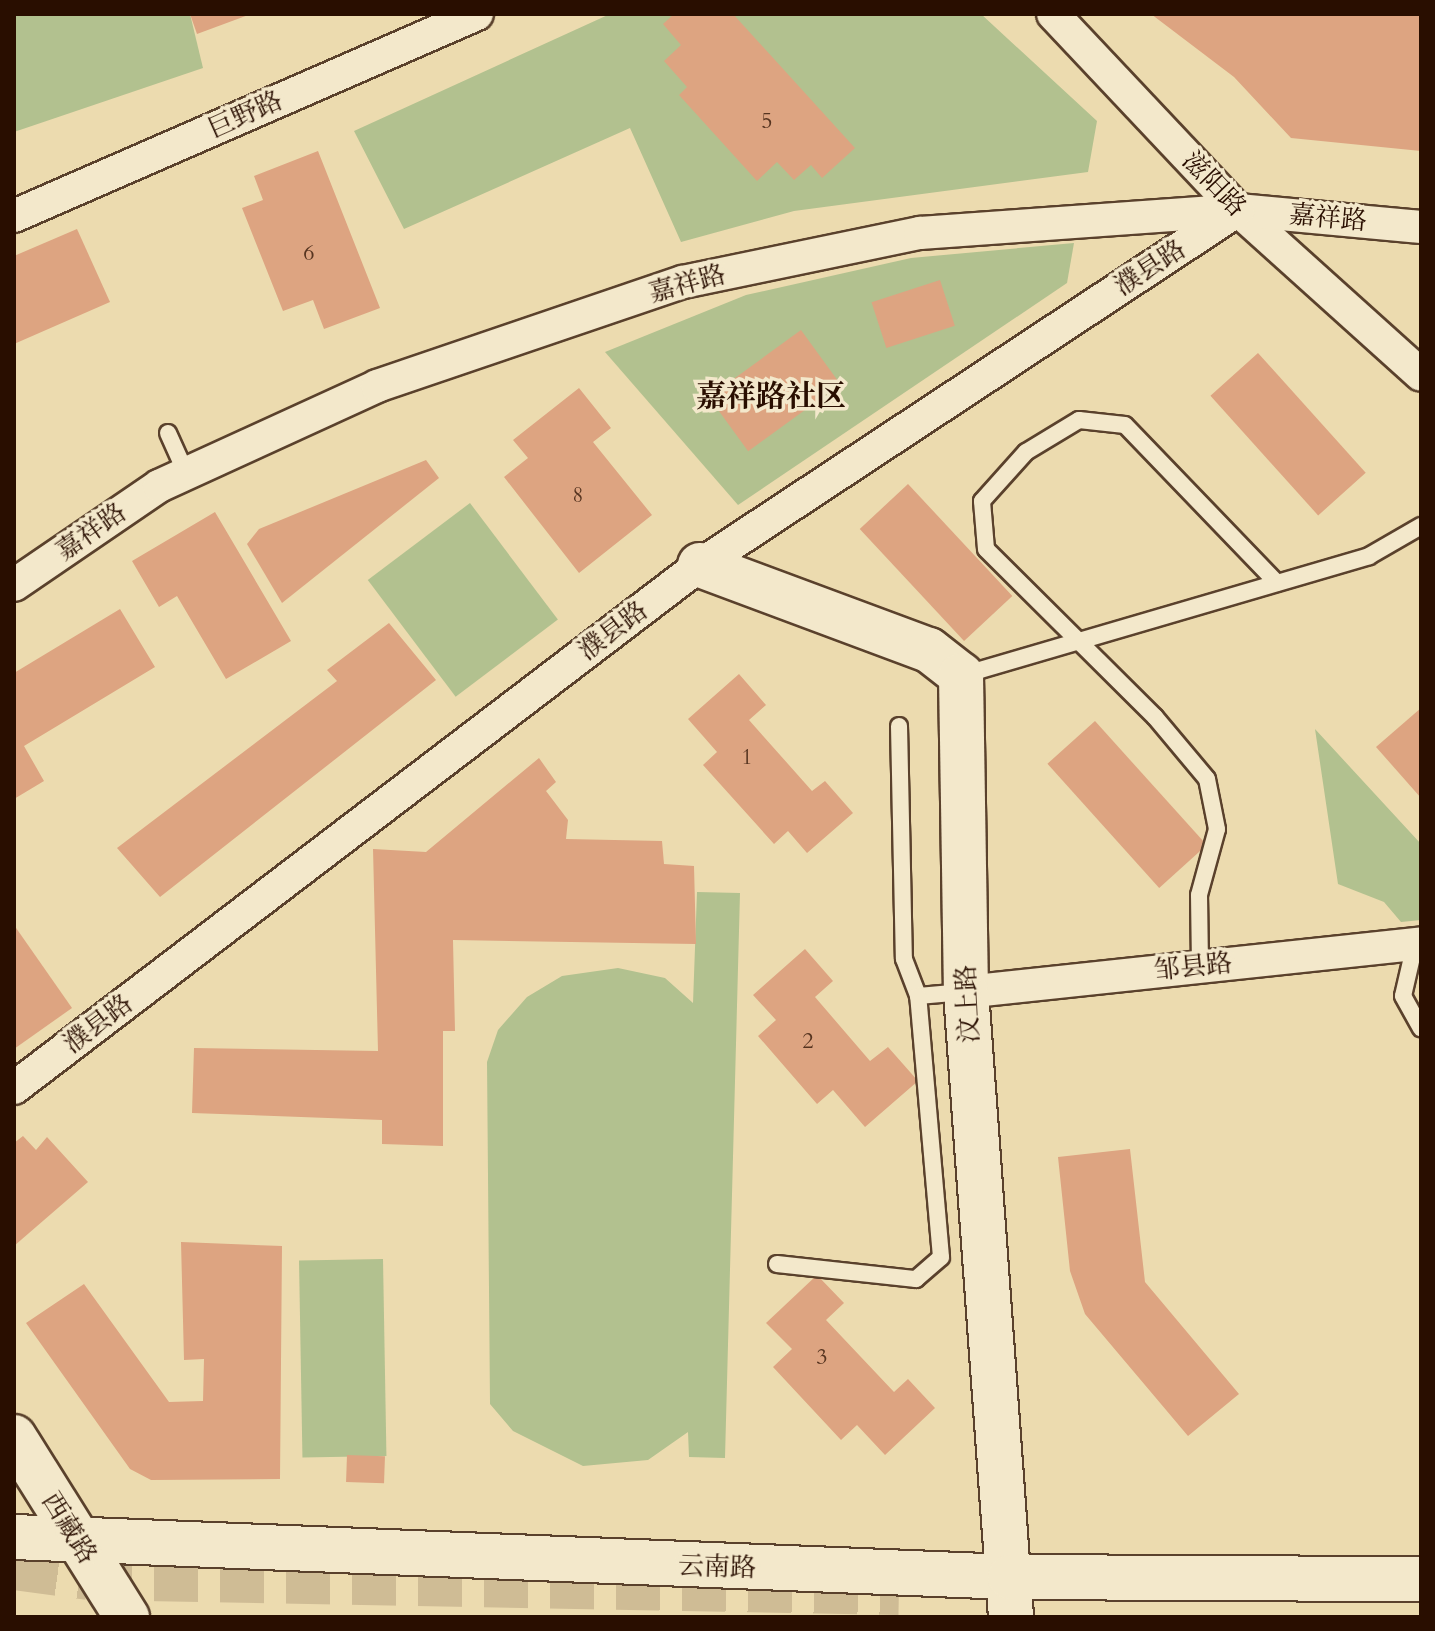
<!DOCTYPE html>
<html>
<head>
<meta charset="utf-8">
<style>
  body { margin:0 }
  #map { position:relative; width:1435px; height:1631px; overflow:hidden; background:#ecdbaf; font-family:Cardo,"Noto Serif SC",serif }
  div>[style] { position:absolute }
  .green>* { inset:0; background:#b2c18f; transform-origin:0 0 }
  .building>* { inset:0; background:#dda481; transform-origin:0 0 }
  .highway-tunnel>* { height:44px; margin-top:-22px; transform-origin:0; background:repeating-linear-gradient(90deg,#cfbc95 0 44px,transparent 0 66px) }
  .roads { filter:drop-shadow(2px 0 #5a412c) drop-shadow(-2px 0 #5a412c) drop-shadow(0 2px #5a412c) drop-shadow(0 -2px #5a412c) }
  .lane>* { height:16px; margin:-8px; padding:0 8px; transform-origin:8px; border-radius:8px; background:#f3e8cb }
  .street>* { height:32px; margin:-16px; padding:0 16px; transform-origin:16px; border-radius:16px; background:#f3e8cb }
  .secondary>* { height:44px; margin:-22px; padding:0 22px; transform-origin:22px; border-radius:22px; background:#f3e8cb }
  span { translate:-50% -50%; white-space:nowrap; text-align:center; line-height:1.15; -webkit-text-stroke:7px #f3e8cb; paint-order:stroke }
  .number-label { font-size:22px; color:#563420 }
  .number-label span { -webkit-text-stroke-width:0 }
  .street-label { font-size:26px; color:#290e00 }
  .quarter-label { font-size:30px; color:#290e00; font-weight:700 }
  .frame { position:absolute; inset:0; border:16px solid #290e00; pointer-events:none }
</style>
</head>
<body>
<div id="map">
  <div class="green">
    <div style="clip-path:polygon(14px 14px,190px 14px,203px 68px,14px 132px)"></div>
    <div style="clip-path:polygon(610px 14px,981px 14px,1097px 121px,1088px 172px,794px 211px,681px 242px,630px 128px,404px 229px,354px 131px)"></div>
    <div style="clip-path:polygon(1074px 243px,1067px 283px,738px 505px,605px 352px,746px 295px,911px 258px)"></div>
    <div style="left:470px;top:503px;width:146px;height:128px;rotate:53deg"></div>
    <div style="clip-path:polygon(1315px 729px,1421px 844px,1421px 920px,1401px 922px,1384px 902px,1338px 884px)"></div>
    <div style="clip-path:polygon(697px 892px,740px 893px,725px 1458px,689px 1457px,688px 1432px,648px 1460px,583px 1466px,513px 1431px,490px 1404px,487px 1062px,498px 1030px,527px 997px,562px 976px,618px 968px,665px 978px,693px 1003px)"></div>
    <div style="left:383px;top:1259px;width:197px;height:84px;rotate:89deg"></div>
  </div>
  <div class="building">
    <div style="clip-path:polygon(190px 14px,251px 14px,197px 34px)"></div>
    <div style="clip-path:polygon(674px 14px,733px 14px,855px 148px,822px 178px,811px 165px,794px 180px,777px 162px,757px 181px,679px 95px,687px 87px,664px 61px,681px 45px,663px 24px)"></div>
    <div style="clip-path:polygon(1151px 14px,1421px 14px,1421px 151px,1291px 138px,1234px 77px)"></div>
    <div style="clip-path:polygon(318px 151px,380px 308px,324px 329px,313px 300px,283px 311px,242px 208px,263px 200px,254px 176px)"></div>
    <div style="clip-path:polygon(77px 229px,110px 302px,14px 344px,14px 256px)"></div>
    <div style="left:940px;top:280px;width:48px;height:72px;rotate:72deg"></div>
    <div style="left:801px;top:330px;width:67px;height:114px;rotate:54deg"></div>
    <div style="left:1258px;top:353px;width:161px;height:64px;rotate:48deg"></div>
    <div style="clip-path:polygon(579px 388px,611px 428px,593px 442px,652px 515px,579px 573px,504px 477px,528px 458px,513px 440px)"></div>
    <div style="clip-path:polygon(426px 460px,439px 478px,282px 603px,247px 544px,259px 529px)"></div>
    <div style="left:908px;top:484px;width:153px;height:66px;rotate:47deg"></div>
    <div style="clip-path:polygon(215px 512px,291px 641px,226px 679px,177px 596px,159px 607px,132px 561px)"></div>
    <div style="clip-path:polygon(120px 609px,155px 667px,24px 746px,44px 781px,14px 799px,14px 673px)"></div>
    <div style="clip-path:polygon(389px 623px,436px 680px,160px 897px,117px 848px,337px 681px,327px 670px)"></div>
    <div style="clip-path:polygon(739px 674px,766px 705px,749px 720px,812px 791px,825px 781px,853px 813px,807px 853px,788px 831px,774px 844px,703px 765px,717px 752px,688px 719px)"></div>
    <div style="clip-path:polygon(1421px 708px,1421px 798px,1376px 747px)"></div>
    <div style="left:1095px;top:721px;width:167px;height:64px;rotate:48deg"></div>
    <div style="clip-path:polygon(539px 758px,556px 782px,546px 791px,568px 820px,566px 839px,662px 841px,664px 864px,694px 866px,696px 944px,453px 940px,455px 1031px,443px 1031px,443px 1146px,382px 1144px,382px 1120px,192px 1113px,194px 1048px,378px 1051px,373px 849px,426px 852px)"></div>
    <div style="clip-path:polygon(14px 925px,72px 1008px,14px 1049px)"></div>
    <div style="clip-path:polygon(805px 949px,833px 981px,815px 997px,870px 1061px,888px 1047px,918px 1081px,865px 1127px,833px 1090px,817px 1104px,758px 1036px,776px 1020px,753px 995px)"></div>
    <div style="clip-path:polygon(23px 1136px,36px 1150px,47px 1137px,88px 1182px,14px 1246px,14px 1143px)"></div>
    <div style="clip-path:polygon(1130px 1149px,1145px 1282px,1239px 1394px,1188px 1436px,1085px 1314px,1070px 1271px,1058px 1157px)"></div>
    <div style="clip-path:polygon(181px 1242px,282px 1246px,280px 1479px,151px 1480px,130px 1469px,26px 1323px,84px 1284px,169px 1402px,203px 1401px,204px 1359px,184px 1360px)"></div>
    <div style="clip-path:polygon(817px 1275px,844px 1303px,826px 1320px,894px 1392px,908px 1379px,935px 1408px,885px 1455px,857px 1425px,841px 1440px,773px 1367px,792px 1349px,766px 1323px)"></div>
    <div style="left:347px;top:1455px;width:38px;height:27px;rotate:2deg"></div>
  </div>
  <div class="highway-tunnel">
    <div style="left:14px;top:1568px;width:75px;rotate:7.7deg"></div>
    <div style="left:88px;top:1578px;width:811px;rotate:1.06deg"></div>
  </div>
  <div class="roads">
    <div class="lane">
      <div style="left:168px;top:433px;width:44px;rotate:65.8deg"></div>
      <div style="left:963px;top:675px;width:423px;rotate:-16.3deg"></div>
      <div style="left:1369px;top:556px;width:60px;rotate:-30deg"></div>
      <div style="left:899px;top:726px;width:233px;rotate:88.8deg"></div>
      <div style="left:904px;top:959px;width:40px;rotate:69deg"></div>
      <div style="left:918px;top:996px;width:46px;rotate:-5deg"></div>
      <div style="left:1415px;top:944px;width:53px;rotate:103deg"></div>
      <div style="left:1403px;top:996px;width:37px;rotate:61deg"></div>
      <div style="left:1200px;top:966px;width:71px;rotate:-90.8deg"></div>
      <div style="left:1199px;top:895px;width:68px;rotate:-74.7deg"></div>
      <div style="left:1217px;top:829px;width:51px;rotate:-101.3deg"></div>
      <div style="left:1207px;top:779px;width:81px;rotate:-130deg"></div>
      <div style="left:1155px;top:717px;width:238px;rotate:-135.2deg"></div>
      <div style="left:986px;top:549px;width:48px;rotate:-94.8deg"></div>
      <div style="left:982px;top:501px;width:66px;rotate:-48.1deg"></div>
      <div style="left:1026px;top:452px;width:62px;rotate:-31.1deg"></div>
      <div style="left:1079px;top:420px;width:46px;rotate:6.2deg"></div>
      <div style="left:1125px;top:425px;width:219px;rotate:46.1deg"></div>
      <div style="left:777px;top:1264px;width:140px;rotate:6.2deg"></div>
      <div style="left:916px;top:1279px;width:33px;rotate:-41deg"></div>
      <div style="left:941px;top:1257px;width:262px;rotate:-95deg"></div>
    </div>
    <div class="street">
      <div style="left:1053px;top:14px;width:270px;rotate:46.7deg"></div>
      <div style="left:1238px;top:210px;width:246px;rotate:42deg"></div>
      <div style="left:14px;top:216px;width:505px;rotate:-23.57deg"></div>
      <div style="left:14px;top:585px;width:176px;rotate:-34.3deg"></div>
      <div style="left:159px;top:486px;width:240px;rotate:-24.6deg"></div>
      <div style="left:377px;top:386px;width:323px;rotate:-18.8deg"></div>
      <div style="left:683px;top:282px;width:242px;rotate:-11.7deg"></div>
      <div style="left:920px;top:233px;width:319px;rotate:-4.1deg"></div>
      <div style="left:1238px;top:210px;width:184px;rotate:5.3deg"></div>
      <div style="left:966px;top:992px;width:458px;rotate:-6.1deg"></div>
      <div style="left:14px;top:1088px;width:863px;rotate:-37.32deg"></div>
      <div style="left:700px;top:565px;width:645px;rotate:-33.42deg"></div>
    </div>
    <div class="secondary">
      <div style="left:700px;top:565px;width:244px;rotate:20.4deg"></div>
      <div style="left:929px;top:650px;width:41px;rotate:38deg"></div>
      <div style="left:961px;top:675px;width:317px;rotate:89.1deg"></div>
      <div style="left:966px;top:992px;width:627px;rotate:85.88deg"></div>
      <div style="left:14px;top:1437px;width:213px;rotate:57.9deg"></div>
      <div style="left:14px;top:1537px;width:997px;rotate:2.3deg"></div>
      <div style="left:1010px;top:1577px;width:411px;rotate:0.3deg"></div>
    </div>
  </div>
  <div class="number-label">
    <span style="left:767px;top:122px">5</span>
    <span style="left:309px;top:254px">6</span>
    <span style="left:578px;top:496px">8</span>
    <span style="left:747px;top:758px">1</span>
    <span style="left:808px;top:1042px">2</span>
    <span style="left:822px;top:1358px">3</span>
  </div>
  <div class="street-label">
    <span style="left:245px;top:115px;rotate:-24deg">巨野路</span>
    <span style="left:1214px;top:184px;rotate:46deg">滋阳路</span>
    <span style="left:1328px;top:218px;rotate:5deg">嘉祥路</span>
    <span style="left:1150px;top:268px;rotate:-33deg">濮县路</span>
    <span style="left:687px;top:284px;rotate:-15deg">嘉祥路</span>
    <span style="left:91px;top:532px;rotate:-35deg">嘉祥路</span>
    <span style="left:613px;top:631px;rotate:-37deg">濮县路</span>
    <span style="left:1193px;top:967px;rotate:-6deg">邹县路</span>
    <span style="left:968px;top:1004px;rotate:-93deg">汶上路</span>
    <span style="left:98px;top:1024px;rotate:-37deg">濮县路</span>
    <span style="left:69px;top:1528px;rotate:58deg">西藏路</span>
    <span style="left:717px;top:1567px;rotate:2deg">云南路</span>
  </div>
  <div class="quarter-label">
    <span style="left:771px;top:397px">嘉祥路社区</span>
  </div>
  <div class="frame"></div>
</div>
</body>
</html>
